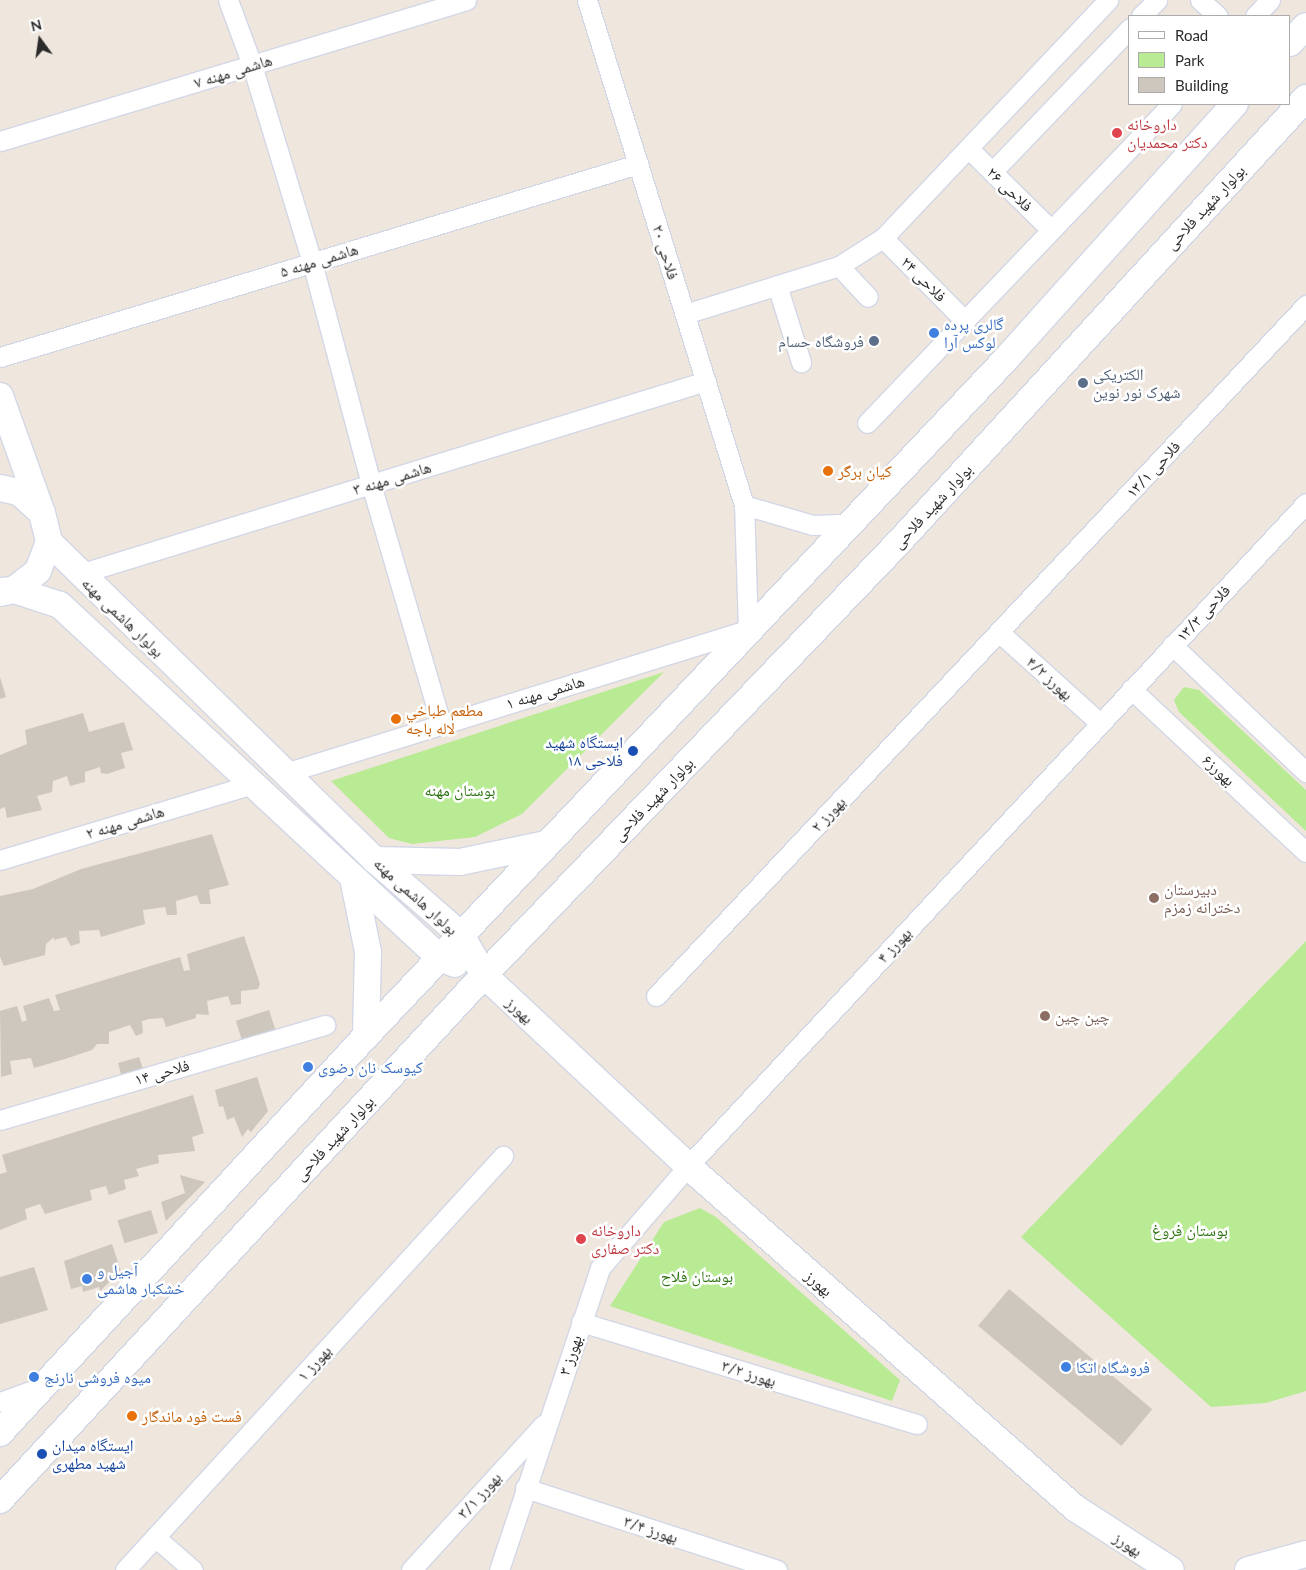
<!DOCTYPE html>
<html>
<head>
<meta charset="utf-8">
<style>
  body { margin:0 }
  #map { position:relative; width:1306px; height:1570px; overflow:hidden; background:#efe6dd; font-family:Lato,"Noto Naskh Arabic",sans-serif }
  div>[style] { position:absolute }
  .green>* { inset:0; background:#b8eb94 }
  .building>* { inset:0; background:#cec7be; transform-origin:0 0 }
  .roads { filter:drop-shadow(1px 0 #d2d7e6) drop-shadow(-1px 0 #d2d7e6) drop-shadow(0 1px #d2d7e6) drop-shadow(0 -1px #d2d7e6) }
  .street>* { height:19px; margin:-9.5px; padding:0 9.5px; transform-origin:9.5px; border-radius:9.5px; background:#fff }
  .secondary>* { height:26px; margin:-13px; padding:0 13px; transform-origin:13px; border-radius:13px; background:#fff }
  .dots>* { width:14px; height:14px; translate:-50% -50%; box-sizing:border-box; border:2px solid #fff; border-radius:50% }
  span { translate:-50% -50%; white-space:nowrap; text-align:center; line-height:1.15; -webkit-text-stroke:5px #fff; paint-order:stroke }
  .street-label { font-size:16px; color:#2c2c2c }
  .health-label { font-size:16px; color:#be3a42 }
  .left { translate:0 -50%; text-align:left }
  .shop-label { font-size:16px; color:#366cbe }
  .service-label { font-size:16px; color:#4e5e75 }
  .right { translate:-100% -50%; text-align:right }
  .food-label { font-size:16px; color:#c56008 }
  .transit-label { font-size:16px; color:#164399 }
  .park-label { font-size:16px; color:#2d7312 }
  .education-label { font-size:16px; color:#785e54 }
  .legend { position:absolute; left:1128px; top:15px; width:162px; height:90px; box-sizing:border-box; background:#fff; border:1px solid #ababab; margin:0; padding:6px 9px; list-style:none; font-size:15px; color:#2c2c2c }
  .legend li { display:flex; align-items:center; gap:10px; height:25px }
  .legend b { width:25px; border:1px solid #ababab }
  .north { position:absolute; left:15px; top:15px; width:50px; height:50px; -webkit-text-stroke:4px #fff; paint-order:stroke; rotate:346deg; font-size:14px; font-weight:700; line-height:20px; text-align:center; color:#2c2c2c }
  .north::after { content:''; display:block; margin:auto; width:18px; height:22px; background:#2c2c2c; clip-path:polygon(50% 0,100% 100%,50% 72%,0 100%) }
</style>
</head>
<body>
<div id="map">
  <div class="green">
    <div style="clip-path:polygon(664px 672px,522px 814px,475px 837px,412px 844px,389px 838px,331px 781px)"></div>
    <div style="clip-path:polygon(1184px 687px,1199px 690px,1306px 790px,1306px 831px,1179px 712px,1174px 700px)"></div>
    <div style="clip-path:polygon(1306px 941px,1306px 1391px,1266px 1403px,1211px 1407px,1021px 1237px)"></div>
    <div style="clip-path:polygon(700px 1208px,716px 1217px,900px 1380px,892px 1401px,610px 1306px,664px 1222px)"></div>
  </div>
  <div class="building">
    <div style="clip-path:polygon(0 677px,6px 697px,0 699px)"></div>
    <div style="clip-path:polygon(83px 713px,89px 732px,124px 722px,133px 750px,121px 753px,125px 768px,107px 774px,101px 773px,100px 767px,85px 772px,85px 782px,70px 786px,67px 776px,53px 781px,52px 792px,37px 796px,42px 810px,7px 818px,5px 807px,0 809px,0 755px,27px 744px,25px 730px)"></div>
    <div style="clip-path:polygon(212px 834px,229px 885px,209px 890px,211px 904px,200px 904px,197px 895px,176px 901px,177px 915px,167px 915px,165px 907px,143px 910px,145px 924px,101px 937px,99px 930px,79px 931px,80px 943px,71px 946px,66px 937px,54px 940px,54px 937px,46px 944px,45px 955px,4px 966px,0 957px,0 896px,33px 889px,81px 869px)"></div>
    <div style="clip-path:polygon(244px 936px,260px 984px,258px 989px,241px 991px,241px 1004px,231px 1005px,228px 996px,207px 1001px,209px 1015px,196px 1014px,196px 1018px,166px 1027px,163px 1018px,149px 1019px,142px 1021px,143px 1033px,136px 1036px,130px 1025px,109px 1032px,109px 1044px,97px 1044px,92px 1050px,65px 1059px,34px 1068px,31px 1058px,10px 1061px,12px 1074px,1px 1077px,0 1011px,17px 1006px,22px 1022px,27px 1020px,23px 1006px,49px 998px,54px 1011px,60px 1010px,55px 995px,180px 957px,184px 971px,190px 970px,187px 954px)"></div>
    <div style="left:269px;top:1010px;width:20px;height:35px;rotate:72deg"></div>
    <div style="clip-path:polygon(139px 1057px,143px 1069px,122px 1078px,118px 1063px)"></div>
    <div style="clip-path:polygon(257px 1077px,268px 1111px,251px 1132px,248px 1129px,242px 1137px,234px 1117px,227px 1120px,223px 1106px,219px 1107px,215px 1090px)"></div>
    <div style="clip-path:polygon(193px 1095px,204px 1133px,192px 1137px,195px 1151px,158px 1155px,159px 1163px,136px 1169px,139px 1176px,124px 1180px,126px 1189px,109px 1195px,106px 1186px,90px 1190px,92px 1200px,45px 1214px,40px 1204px,25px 1209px,27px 1219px,0 1230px,0 1174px,7px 1172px,2px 1155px)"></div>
    <div style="clip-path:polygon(180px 1175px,205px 1182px,166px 1221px,161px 1202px,185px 1193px)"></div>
    <div style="left:151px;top:1210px;width:24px;height:35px;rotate:73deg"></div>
    <div style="clip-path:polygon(112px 1244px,121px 1271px,100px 1291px,99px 1287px,83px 1292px,82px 1286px,71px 1289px,64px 1261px)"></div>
    <div style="clip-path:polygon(34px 1267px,48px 1310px,0 1324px,0 1277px)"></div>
    <div style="left:1009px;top:1289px;width:187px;height:48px;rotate:40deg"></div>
  </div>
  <div class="roads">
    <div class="street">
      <div style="left:228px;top:0;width:69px;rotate:69.7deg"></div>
      <div style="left:252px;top:65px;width:206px;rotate:73.1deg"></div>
      <div style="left:312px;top:262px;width:230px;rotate:75.1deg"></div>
      <div style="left:371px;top:484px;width:250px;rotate:73.7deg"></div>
      <div style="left:1200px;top:0;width:24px;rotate:42deg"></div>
      <div style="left:1141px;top:16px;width:23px;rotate:-45deg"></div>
      <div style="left:1255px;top:16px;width:22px;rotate:-47deg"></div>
      <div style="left:0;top:141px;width:487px;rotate:-16.8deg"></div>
      <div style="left:969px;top:149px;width:115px;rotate:44.6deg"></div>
      <div style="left:992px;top:172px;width:199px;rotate:-46.2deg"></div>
      <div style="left:883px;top:238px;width:117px;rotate:45.3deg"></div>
      <div style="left:839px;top:266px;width:42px;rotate:46.9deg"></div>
      <div style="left:777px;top:285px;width:81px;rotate:72.7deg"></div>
      <div style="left:685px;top:314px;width:161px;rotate:-17.3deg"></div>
      <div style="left:839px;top:266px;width:52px;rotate:-32.5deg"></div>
      <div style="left:883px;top:238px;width:328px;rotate:-46.6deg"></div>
      <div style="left:0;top:357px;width:667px;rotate:-16.83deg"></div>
      <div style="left:867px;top:423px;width:441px;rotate:-46.3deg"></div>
      <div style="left:744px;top:505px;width:72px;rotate:16.2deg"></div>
      <div style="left:813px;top:525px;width:33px;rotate:-2deg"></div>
      <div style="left:79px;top:574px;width:656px;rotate:-17.11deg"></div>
      <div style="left:1000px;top:633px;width:135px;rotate:42deg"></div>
      <div style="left:1172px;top:645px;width:185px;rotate:43.5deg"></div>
      <div style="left:1131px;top:689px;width:239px;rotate:43deg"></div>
      <div style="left:285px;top:773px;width:485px;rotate:-17.2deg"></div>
      <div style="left:748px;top:630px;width:125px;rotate:-91.8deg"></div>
      <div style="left:744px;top:505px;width:529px;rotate:-107.27deg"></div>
      <div style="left:0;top:860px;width:261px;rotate:-16.7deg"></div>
      <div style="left:656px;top:996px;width:949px;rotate:-46.75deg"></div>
      <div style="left:0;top:1120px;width:339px;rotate:-16.3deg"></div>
      <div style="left:581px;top:1322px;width:351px;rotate:16.9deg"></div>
      <div style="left:0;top:1402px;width:44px;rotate:-20.1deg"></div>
      <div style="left:525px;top:1488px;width:265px;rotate:18deg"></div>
      <div style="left:155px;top:1537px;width:50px;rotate:41deg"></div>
      <div style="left:125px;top:1570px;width:561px;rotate:-47.6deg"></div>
      <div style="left:411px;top:1570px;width:196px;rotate:-47.7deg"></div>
      <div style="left:499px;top:1570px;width:318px;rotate:-71.5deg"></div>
      <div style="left:600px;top:1268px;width:135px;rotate:-49.2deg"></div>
      <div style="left:688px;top:1166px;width:906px;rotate:-47.01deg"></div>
    </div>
    <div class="secondary">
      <div style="left:1290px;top:43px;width:23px;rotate:-47deg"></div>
      <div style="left:0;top:396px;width:119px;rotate:70.3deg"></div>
      <div style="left:0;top:488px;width:19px;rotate:12deg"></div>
      <div style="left:19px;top:492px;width:31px;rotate:42deg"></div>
      <div style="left:42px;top:513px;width:30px;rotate:76deg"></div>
      <div style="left:49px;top:542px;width:31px;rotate:111deg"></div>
      <div style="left:38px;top:571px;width:31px;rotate:142deg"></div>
      <div style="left:14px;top:590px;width:14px;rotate:176deg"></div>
      <div style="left:49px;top:542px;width:455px;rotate:44.3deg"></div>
      <div style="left:375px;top:860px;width:114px;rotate:41.1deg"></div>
      <div style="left:461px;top:935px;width:46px;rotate:60.1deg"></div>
      <div style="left:484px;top:975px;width:279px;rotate:43.1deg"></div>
      <div style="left:688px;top:1166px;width:516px;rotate:41.47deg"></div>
      <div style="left:1075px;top:1508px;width:114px;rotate:32.9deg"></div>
      <div style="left:0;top:593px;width:14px;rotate:-12deg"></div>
      <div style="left:14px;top:590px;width:48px;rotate:18.1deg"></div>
      <div style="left:60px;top:605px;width:517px;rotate:42.88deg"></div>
      <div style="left:439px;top:957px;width:17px;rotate:24deg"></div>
      <div style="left:375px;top:860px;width:85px;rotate:1.3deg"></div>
      <div style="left:460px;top:862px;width:88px;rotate:-11.8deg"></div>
      <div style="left:353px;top:878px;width:76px;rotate:78.5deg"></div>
      <div style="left:368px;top:952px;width:84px;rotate:91.4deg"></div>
      <div style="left:0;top:1433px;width:540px;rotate:-47.33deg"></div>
      <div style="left:366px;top:1036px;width:930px;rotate:-46.61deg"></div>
      <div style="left:1005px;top:360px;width:344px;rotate:-48.1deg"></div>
      <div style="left:0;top:1500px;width:714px;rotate:-47.33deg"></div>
      <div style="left:484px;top:975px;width:601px;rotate:-46.21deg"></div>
      <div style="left:900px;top:541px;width:601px;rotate:-47.5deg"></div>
      <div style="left:1248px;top:1570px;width:60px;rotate:-15.4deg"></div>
    </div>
  </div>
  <div class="dots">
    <div style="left:1117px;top:133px;background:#e0444e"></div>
    <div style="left:934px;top:333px;background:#3f7fe0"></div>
    <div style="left:874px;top:341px;background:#5c6f8a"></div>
    <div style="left:1083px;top:383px;background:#5c6f8a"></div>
    <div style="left:828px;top:471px;background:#e8710a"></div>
    <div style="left:396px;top:719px;background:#e8710a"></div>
    <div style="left:633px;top:751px;background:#1a4fb4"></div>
    <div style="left:1154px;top:898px;background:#8d6e63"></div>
    <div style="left:1045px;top:1016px;background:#8d6e63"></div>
    <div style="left:308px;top:1067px;background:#3f7fe0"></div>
    <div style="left:581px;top:1239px;background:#e0444e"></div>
    <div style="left:87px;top:1279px;background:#3f7fe0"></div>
    <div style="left:1066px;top:1367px;background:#3f7fe0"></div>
    <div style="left:34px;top:1377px;background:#3f7fe0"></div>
    <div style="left:132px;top:1416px;background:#e8710a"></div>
    <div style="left:42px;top:1454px;background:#1a4fb4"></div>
  </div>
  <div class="street-label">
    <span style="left:233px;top:71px;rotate:-17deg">هاشمی مهنه ۷</span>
    <span style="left:1010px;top:189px;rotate:44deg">فلاحی ۲۶</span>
    <span style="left:1205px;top:207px;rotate:-47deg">بولوار شهید فلاحی</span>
    <span style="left:666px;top:252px;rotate:73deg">فلاحی ۲۰</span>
    <span style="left:319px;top:260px;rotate:-17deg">هاشمی مهنه ۵</span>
    <span style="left:924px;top:279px;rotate:45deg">فلاحی ۲۴</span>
    <span style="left:1153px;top:469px;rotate:-47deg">فلاحی ۱۳/۱</span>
    <span style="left:392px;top:478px;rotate:-17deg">هاشمی مهنه ۳</span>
    <span style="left:932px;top:506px;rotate:-47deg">بولوار شهید فلاحی</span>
    <span style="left:1203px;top:613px;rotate:-47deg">فلاحی ۱۳/۳</span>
    <span style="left:123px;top:617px;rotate:44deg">بولوار هاشمی مهنه</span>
    <span style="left:1050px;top:678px;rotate:42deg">بهورز ۴/۲</span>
    <span style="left:545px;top:692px;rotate:-17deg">هاشمی مهنه ۱</span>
    <span style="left:1219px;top:770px;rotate:43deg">بهورز۶</span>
    <span style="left:653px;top:799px;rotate:-46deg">بولوار شهید فلاحی</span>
    <span style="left:828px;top:814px;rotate:-47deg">بهورز ۲</span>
    <span style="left:125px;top:822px;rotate:-17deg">هاشمی مهنه ۲</span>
    <span style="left:416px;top:896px;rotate:42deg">بولوار هاشمی مهنه</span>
    <span style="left:894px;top:945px;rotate:-47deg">بهورز ۴</span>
    <span style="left:520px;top:1010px;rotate:43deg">بهورز</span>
    <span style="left:162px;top:1072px;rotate:-16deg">فلاحی ۱۴</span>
    <span style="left:334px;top:1138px;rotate:-47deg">بولوار شهید فلاحی</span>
    <span style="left:819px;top:1283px;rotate:41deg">بهورز</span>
    <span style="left:570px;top:1355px;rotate:-71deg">بهورز ۳</span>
    <span style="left:314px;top:1363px;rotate:-48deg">بهورز ۱</span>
    <span style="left:749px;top:1373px;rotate:17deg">بهورز ۳/۲</span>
    <span style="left:479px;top:1495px;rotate:-48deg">بهورز ۳/۱</span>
    <span style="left:651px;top:1529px;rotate:18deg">بهورز ۳/۴</span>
    <span style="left:1128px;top:1544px;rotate:33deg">بهورز</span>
  </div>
  <div class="health-label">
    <span class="left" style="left:1127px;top:133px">داروخانه<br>دکتر محمدیان</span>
    <span class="left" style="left:591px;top:1239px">داروخانه<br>دکتر صفاری</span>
  </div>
  <div class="shop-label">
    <span class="left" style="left:944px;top:333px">گالری پرده<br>لوکس آرا</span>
    <span class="left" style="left:318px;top:1067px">کیوسک نان رضوی</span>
    <span class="left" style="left:97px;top:1279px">آجیل و<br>خشکبار هاشمی</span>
    <span class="left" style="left:1076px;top:1367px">فروشگاه اتکا</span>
    <span class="left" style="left:44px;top:1377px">میوه فروشی نارنج</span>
  </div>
  <div class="service-label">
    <span class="right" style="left:864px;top:341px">فروشگاه حسام</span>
    <span class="left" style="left:1093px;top:383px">الکتریکی<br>شهرک نور نوین</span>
  </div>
  <div class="food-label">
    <span class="left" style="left:838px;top:471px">کیان برگر</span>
    <span class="left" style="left:406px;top:719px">مطعم طباخي<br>لاله باجه</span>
    <span class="left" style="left:142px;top:1416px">فست فود ماندگار</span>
  </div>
  <div class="transit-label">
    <span class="right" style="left:623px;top:751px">ایستگاه شهید<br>فلاحی ۱۸</span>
    <span class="left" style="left:52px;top:1454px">ایستگاه میدان<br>شهید مطهری</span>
  </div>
  <div class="park-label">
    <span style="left:460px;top:790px">بوستان مهنه</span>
    <span style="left:1190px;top:1230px">بوستان فروغ</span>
    <span style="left:697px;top:1276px">بوستان فلاح</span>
  </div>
  <div class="education-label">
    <span class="left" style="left:1164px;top:898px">دبیرستان<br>دخترانه زمزم</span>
    <span class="left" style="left:1055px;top:1016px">چین چین</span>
  </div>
  <ul class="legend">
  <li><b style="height:6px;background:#fff"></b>Road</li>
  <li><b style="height:14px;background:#b8eb94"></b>Park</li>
  <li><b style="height:14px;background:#cec7be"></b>Building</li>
  </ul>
  <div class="north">N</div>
</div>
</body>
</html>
